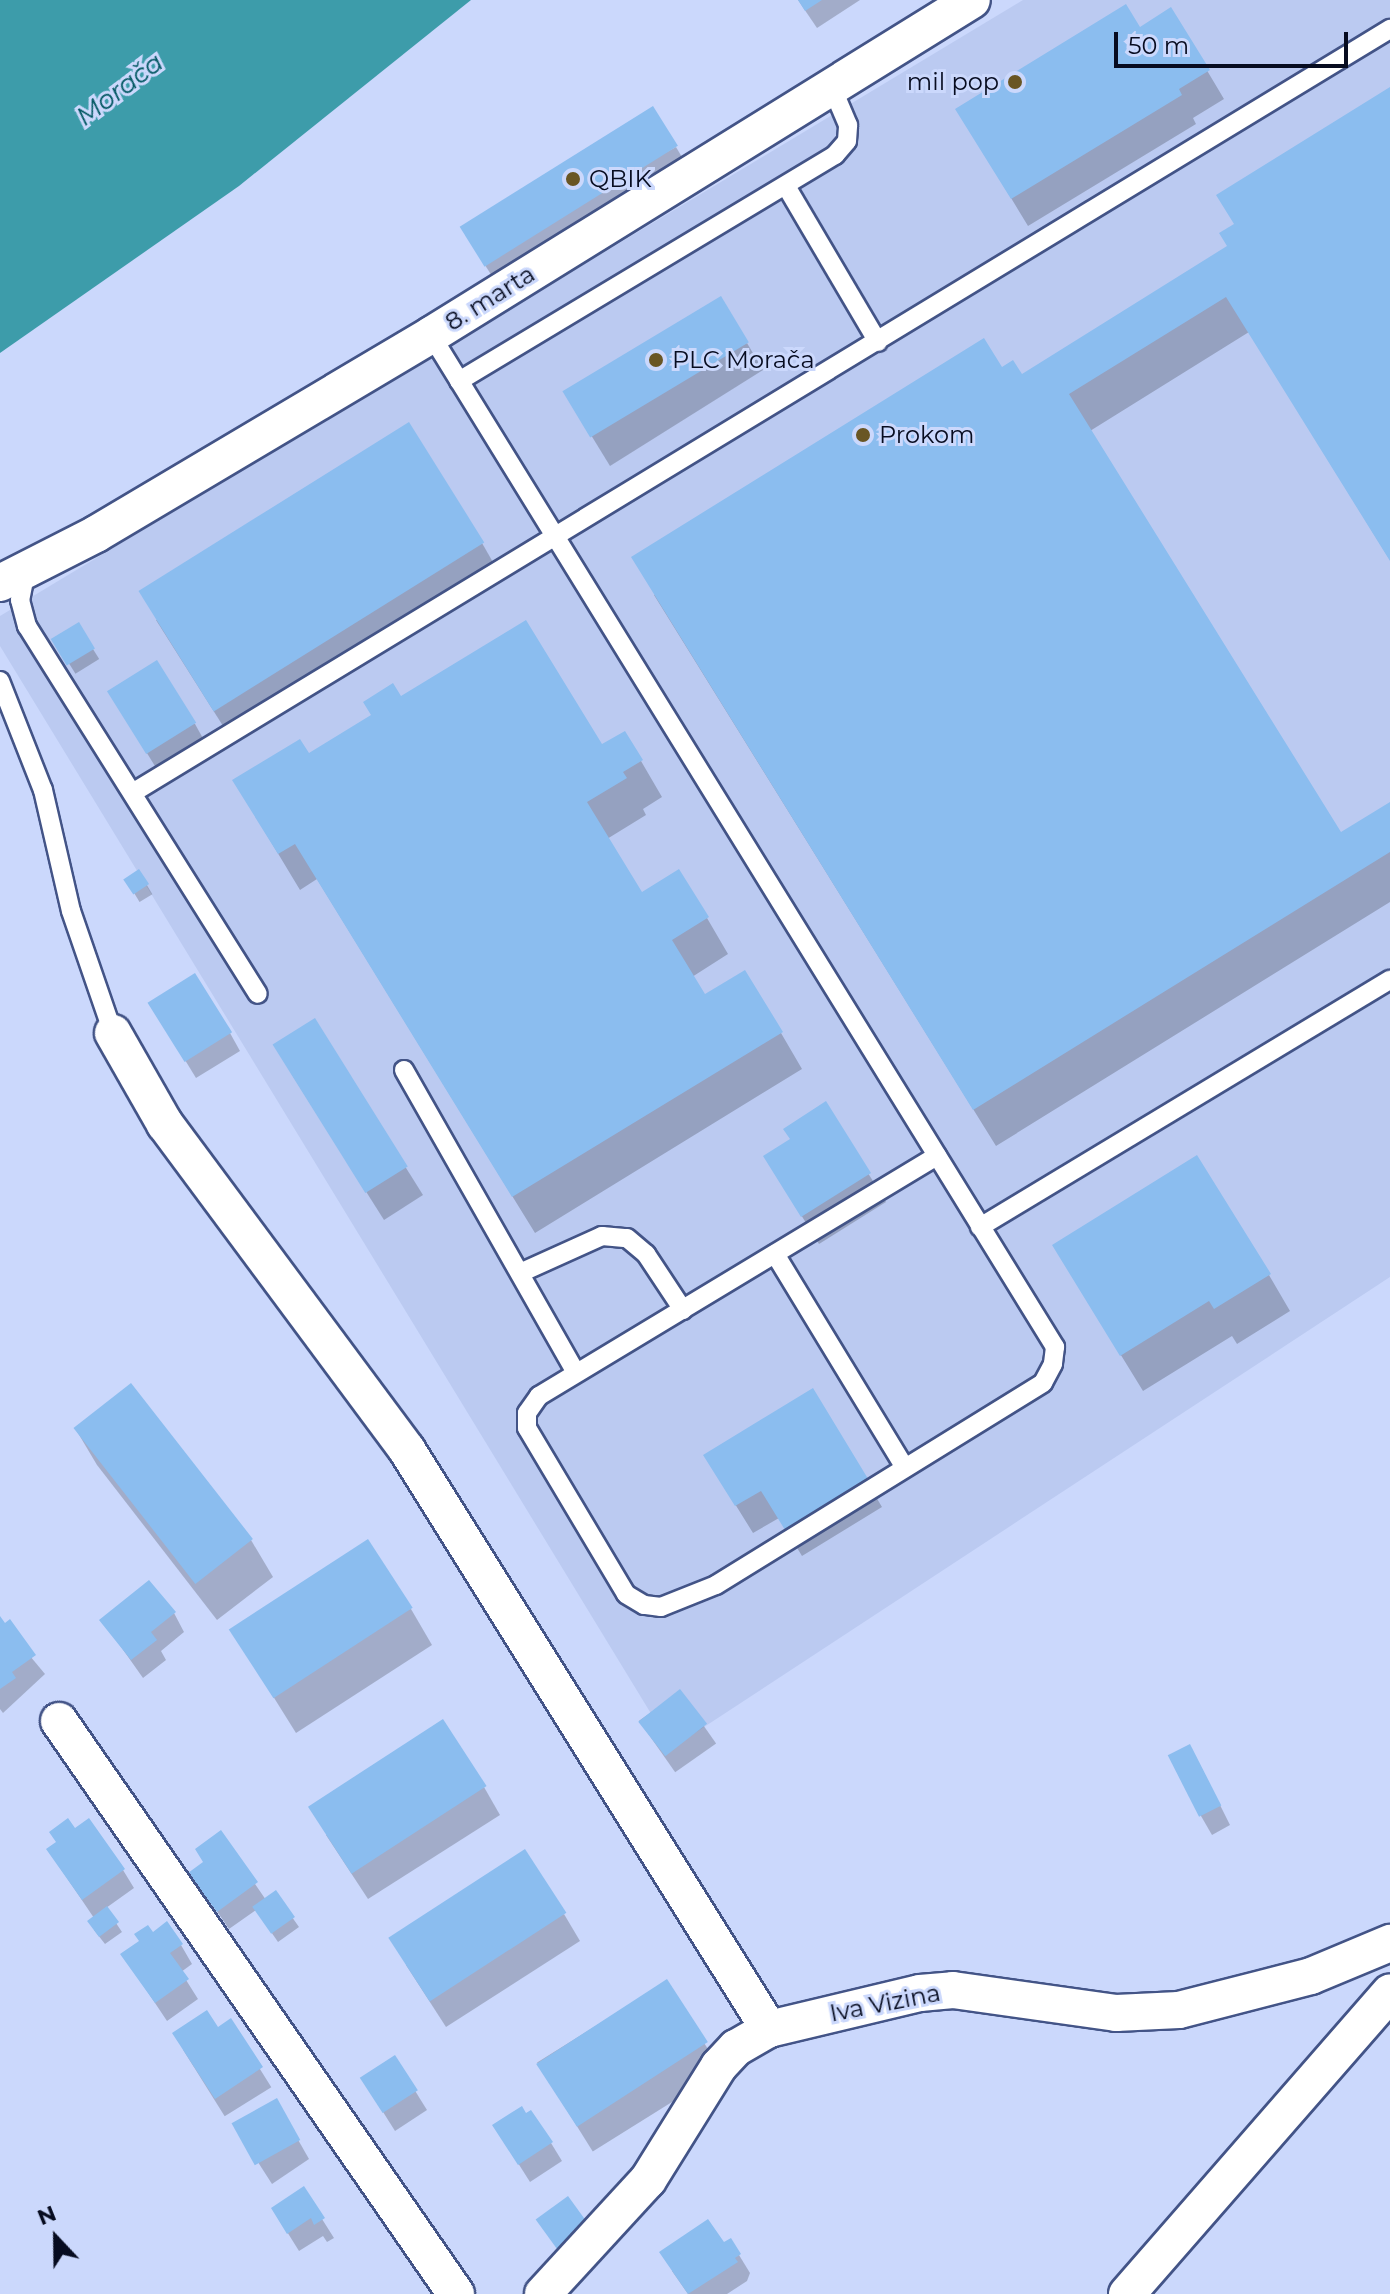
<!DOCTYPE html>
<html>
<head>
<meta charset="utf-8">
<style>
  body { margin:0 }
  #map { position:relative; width:1390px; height:2294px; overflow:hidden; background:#cbd8fc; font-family:Montserrat,sans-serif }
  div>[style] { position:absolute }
  .built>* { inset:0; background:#bbcaf1 }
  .water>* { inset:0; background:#3d9caa }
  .shadow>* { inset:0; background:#0003; transform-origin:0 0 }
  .building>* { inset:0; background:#8bbdef; transform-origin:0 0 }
  .roads { filter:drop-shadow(2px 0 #435487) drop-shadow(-2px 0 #435487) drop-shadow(0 2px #435487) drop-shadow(0 -2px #435487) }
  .service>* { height:18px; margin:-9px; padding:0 9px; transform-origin:9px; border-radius:9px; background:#fff }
  .minor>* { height:36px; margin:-18px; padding:0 18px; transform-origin:18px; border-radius:18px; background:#fff }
  .dots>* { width:22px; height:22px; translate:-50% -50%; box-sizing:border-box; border:4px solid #cbd8fc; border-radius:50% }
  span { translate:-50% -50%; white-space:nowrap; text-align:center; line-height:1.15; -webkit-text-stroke:6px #cbd8fc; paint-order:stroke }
  .poi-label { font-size:24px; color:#070c20 }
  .right { translate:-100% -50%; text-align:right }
  .left { translate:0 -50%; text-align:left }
  .street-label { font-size:24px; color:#070c20 }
  .water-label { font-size:26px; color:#015762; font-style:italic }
  .north { position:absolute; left:16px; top:2198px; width:80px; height:80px; -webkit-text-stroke:6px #cbd8fc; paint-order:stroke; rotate:338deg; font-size:22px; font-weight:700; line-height:32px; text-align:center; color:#070c20 }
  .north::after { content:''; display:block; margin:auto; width:28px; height:36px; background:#070c20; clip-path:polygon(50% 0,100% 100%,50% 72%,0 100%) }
  .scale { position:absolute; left:1114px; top:32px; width:234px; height:36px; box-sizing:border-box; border:4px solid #070c20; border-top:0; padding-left:10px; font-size:24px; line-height:28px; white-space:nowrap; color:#070c20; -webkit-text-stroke:6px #cbd8fc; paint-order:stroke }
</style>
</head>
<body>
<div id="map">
  <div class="built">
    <div style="clip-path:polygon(1023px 0,1390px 0,1390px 1277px,672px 1748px,0 646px,0 616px)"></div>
  </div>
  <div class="water">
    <div style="clip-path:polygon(0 0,471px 0,239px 186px,0 353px)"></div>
  </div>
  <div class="shadow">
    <div style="clip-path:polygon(798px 0,860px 0,817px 28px)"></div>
    <div style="clip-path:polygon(1171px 10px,1224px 99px,1193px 118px,1196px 124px,1028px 226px,974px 137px)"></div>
    <div style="clip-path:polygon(1390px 90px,1390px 560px,1249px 332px,1090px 431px,1340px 835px,1390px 804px,1390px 902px,996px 1146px,654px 595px,1002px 370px,1021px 377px,1230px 247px,1236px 225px)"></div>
    <div style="clip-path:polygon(676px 147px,692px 174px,502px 292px,478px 254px)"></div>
    <div style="clip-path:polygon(747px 343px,763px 370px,610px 466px,583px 422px)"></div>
    <div style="clip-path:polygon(482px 543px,498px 571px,230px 737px,156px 620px)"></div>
    <div style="left:78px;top:625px;width:40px;height:28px;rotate:58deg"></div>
    <div style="clip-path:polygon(401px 699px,641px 761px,662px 797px,643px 809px,646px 815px,607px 839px,641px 894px,707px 918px,728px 954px,692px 977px,705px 997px,781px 1033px,802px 1069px,535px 1233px,317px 879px,300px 890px,256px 817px,309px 756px)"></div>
    <div style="clip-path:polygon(121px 711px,195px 724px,205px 742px,158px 771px)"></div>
    <div style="left:139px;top:872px;width:26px;height:15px;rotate:59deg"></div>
    <div style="clip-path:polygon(158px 1016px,230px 1033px,240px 1051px,196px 1078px)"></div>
    <div style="clip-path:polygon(314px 1021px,423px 1195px,384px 1220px,291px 1073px)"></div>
    <div style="clip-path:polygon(825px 1104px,886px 1202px,819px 1244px,782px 1184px,792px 1140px)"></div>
    <div style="clip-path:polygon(1269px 1275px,1290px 1311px,1237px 1344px,1232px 1336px,1143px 1391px,1076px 1282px)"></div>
    <div style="clip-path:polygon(131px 1386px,251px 1540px,273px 1577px,217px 1620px,97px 1465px,75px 1428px)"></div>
    <div style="clip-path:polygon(857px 1465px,882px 1507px,802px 1556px,779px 1518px,753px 1533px,722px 1483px)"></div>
    <div style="clip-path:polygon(411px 1609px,432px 1645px,296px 1733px,231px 1629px)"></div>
    <div style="clip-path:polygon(174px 1613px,184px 1632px,161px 1651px,166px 1660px,143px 1678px,102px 1620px)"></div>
    <div style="clip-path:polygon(0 1620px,45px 1674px,3px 1713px,0 1709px)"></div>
    <div style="left:680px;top:1692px;width:63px;height:50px;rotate:55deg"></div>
    <div style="clip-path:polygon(1200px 1765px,1230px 1825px,1212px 1835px,1201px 1816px)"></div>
    <div style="clip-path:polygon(484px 1787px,500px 1815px,368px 1899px,326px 1835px)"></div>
    <div style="clip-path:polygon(75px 1830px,123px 1870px,134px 1888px,106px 1908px,122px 1932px,105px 1944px,94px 1930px,94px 1918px,48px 1850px)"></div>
    <div style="clip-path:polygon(220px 1833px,266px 1900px,275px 1893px,299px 1927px,278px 1942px,256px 1910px,229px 1929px,191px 1873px,205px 1863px)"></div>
    <div style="clip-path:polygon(564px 1914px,580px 1941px,446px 2027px,406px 1965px)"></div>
    <div style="clip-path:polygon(152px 1934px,181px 1945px,192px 1964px,181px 1972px,198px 1999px,167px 2021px,123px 1955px)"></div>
    <div style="left:666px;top:1982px;width:105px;height:152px;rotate:58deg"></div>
    <div style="left:230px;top:2021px;width:78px;height:55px;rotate:58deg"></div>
    <div style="clip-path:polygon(394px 2057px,427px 2110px,395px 2131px,373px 2096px)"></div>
    <div style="clip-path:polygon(276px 2101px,309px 2159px,272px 2184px,247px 2145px)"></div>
    <div style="clip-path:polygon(551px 2143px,562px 2161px,530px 2182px,506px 2144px)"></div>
    <div style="clip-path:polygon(303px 2189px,334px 2238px,327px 2242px,323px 2236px,299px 2251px,284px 2227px)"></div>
    <div style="clip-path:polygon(724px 2245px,739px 2255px,750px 2273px,747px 2281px,727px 2294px,688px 2294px,672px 2271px)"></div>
  </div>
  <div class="building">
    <div style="clip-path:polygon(798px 0,822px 0,805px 11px)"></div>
    <div style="clip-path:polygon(1126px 4px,1140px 27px,1171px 7px,1210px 70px,1179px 89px,1182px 95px,1011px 199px,955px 109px)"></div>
    <div style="clip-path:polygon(1390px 87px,1390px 561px,1226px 297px,1069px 394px,1341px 832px,1390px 802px,1390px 852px,973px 1110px,631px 557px,984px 338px,1002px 367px,1013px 360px,1022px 374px,1227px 246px,1219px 233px,1234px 224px,1216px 195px)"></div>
    <div style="left:653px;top:106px;width:47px;height:228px;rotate:58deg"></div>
    <div style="left:721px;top:296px;width:54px;height:185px;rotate:59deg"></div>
    <div style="left:409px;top:422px;width:142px;height:319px;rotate:58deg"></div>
    <div style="clip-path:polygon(526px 620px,602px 744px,625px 731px,643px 760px,623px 772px,627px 778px,587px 802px,642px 892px,679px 869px,709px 917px,672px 940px,705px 994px,745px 970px,783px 1032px,512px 1197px,295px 844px,278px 854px,232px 780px,300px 739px,309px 753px,371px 715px,363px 702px,393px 683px,401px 696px)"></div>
    <div style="left:79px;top:622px;width:31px;height:33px;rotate:59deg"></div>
    <div style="left:157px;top:660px;width:74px;height:59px;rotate:58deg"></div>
    <div style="left:139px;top:869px;width:18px;height:19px;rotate:56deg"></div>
    <div style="left:195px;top:973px;width:70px;height:56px;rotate:58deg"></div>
    <div style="left:315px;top:1018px;width:175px;height:50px;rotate:58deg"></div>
    <div style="clip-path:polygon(826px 1101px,871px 1173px,801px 1217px,763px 1156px,790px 1139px,783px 1129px)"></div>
    <div style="clip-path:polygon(1197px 1155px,1271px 1274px,1214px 1309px,1209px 1301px,1120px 1356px,1052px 1245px)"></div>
    <div style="left:131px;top:1383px;width:198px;height:73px;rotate:52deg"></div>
    <div style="clip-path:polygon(813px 1388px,873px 1487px,790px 1538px,761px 1491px,735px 1506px,703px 1455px)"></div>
    <div style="left:368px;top:1539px;width:82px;height:166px;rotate:57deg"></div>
    <div style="clip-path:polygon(149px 1580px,176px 1612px,151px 1632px,157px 1640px,131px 1660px,99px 1620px)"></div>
    <div style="clip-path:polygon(0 1616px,5px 1623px,10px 1619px,36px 1655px,12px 1672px,16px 1678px,0 1689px)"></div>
    <div style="left:680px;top:1689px;width:44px;height:53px;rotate:52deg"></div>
    <div style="left:443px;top:1719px;width:80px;height:161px;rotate:57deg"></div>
    <div style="left:1190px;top:1744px;width:69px;height:25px;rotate:63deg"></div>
    <div style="clip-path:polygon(68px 1818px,75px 1828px,89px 1818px,125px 1869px,82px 1900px,46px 1849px,56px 1842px,49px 1832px)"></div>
    <div style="clip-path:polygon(221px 1830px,258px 1882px,217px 1912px,188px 1873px,203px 1862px,195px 1849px)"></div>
    <div style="left:525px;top:1849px;width:76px;height:163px;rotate:57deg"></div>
    <div style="left:276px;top:1890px;width:33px;height:29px;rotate:55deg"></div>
    <div style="left:107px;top:1906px;width:20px;height:25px;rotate:53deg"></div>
    <div style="clip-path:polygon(167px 1921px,183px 1944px,170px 1953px,189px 1979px,155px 2003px,120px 1954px,139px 1941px,134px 1934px,148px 1925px,153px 1932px)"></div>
    <div style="left:667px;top:1979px;width:75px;height:156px;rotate:57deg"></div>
    <div style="clip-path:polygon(207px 2010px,218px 2027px,231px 2018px,263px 2067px,215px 2099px,172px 2033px)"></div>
    <div style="left:395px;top:2055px;width:42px;height:42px;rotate:57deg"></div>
    <div style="left:277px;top:2098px;width:48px;height:52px;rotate:61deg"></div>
    <div style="clip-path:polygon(522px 2106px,526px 2113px,531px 2110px,553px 2142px,518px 2165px,492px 2125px)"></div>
    <div style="clip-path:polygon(304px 2186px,325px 2218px,314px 2225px,311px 2218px,287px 2234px,271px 2208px)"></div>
    <div style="left:568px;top:2196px;width:37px;height:40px;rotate:54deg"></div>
    <div style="clip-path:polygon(708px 2219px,724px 2242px,731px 2238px,741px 2254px,735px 2258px,738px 2262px,688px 2294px,659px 2252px)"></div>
  </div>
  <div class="roads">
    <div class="service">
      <div style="left:786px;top:186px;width:181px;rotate:59.5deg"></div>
      <div style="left:431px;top:335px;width:1189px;rotate:58.34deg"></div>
      <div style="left:1055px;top:1347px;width:17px;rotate:97deg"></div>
      <div style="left:1053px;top:1364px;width:21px;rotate:118deg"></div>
      <div style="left:1043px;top:1383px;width:384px;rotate:148.3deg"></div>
      <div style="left:716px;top:1585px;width:59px;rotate:158.2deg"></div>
      <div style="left:661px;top:1607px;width:17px;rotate:-173deg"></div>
      <div style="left:644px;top:1605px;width:21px;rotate:-149deg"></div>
      <div style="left:626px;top:1594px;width:193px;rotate:-120.8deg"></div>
      <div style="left:527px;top:1428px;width:15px;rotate:-90deg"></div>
      <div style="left:527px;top:1413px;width:21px;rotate:-55deg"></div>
      <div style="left:539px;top:1396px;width:465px;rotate:-31.1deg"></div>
      <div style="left:459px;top:381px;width:439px;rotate:-31deg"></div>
      <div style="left:835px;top:155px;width:18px;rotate:-49deg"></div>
      <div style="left:847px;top:141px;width:16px;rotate:-86deg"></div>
      <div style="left:848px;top:125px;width:43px;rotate:-113deg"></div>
      <div style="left:26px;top:570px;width:31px;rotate:101deg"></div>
      <div style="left:20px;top:600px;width:27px;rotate:75deg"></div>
      <div style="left:27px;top:626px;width:434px;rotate:57.9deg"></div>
      <div style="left:0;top:681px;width:117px;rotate:68.5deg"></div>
      <div style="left:43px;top:790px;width:124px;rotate:77deg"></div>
      <div style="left:71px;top:911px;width:129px;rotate:71deg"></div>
      <div style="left:134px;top:792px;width:1470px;rotate:-31.28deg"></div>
      <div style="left:404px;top:1070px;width:348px;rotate:60.4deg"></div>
      <div style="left:980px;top:1227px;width:479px;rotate:-31.1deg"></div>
      <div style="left:775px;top:1254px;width:250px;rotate:58.7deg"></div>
      <div style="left:520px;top:1273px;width:90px;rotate:-24.3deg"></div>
      <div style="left:602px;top:1236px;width:25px;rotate:5deg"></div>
      <div style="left:627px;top:1238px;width:25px;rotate:40deg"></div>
      <div style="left:646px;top:1254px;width:67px;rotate:56.5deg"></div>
    </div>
    <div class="minor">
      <div style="left:0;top:583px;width:108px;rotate:-27deg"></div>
      <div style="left:96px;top:534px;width:390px;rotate:-30.7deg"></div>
      <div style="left:431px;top:335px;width:636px;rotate:-31.77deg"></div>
      <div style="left:113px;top:1033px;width:105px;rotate:60.3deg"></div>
      <div style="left:165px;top:1124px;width:406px;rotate:53.4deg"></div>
      <div style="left:407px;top:1450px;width:683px;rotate:57.99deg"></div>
      <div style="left:59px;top:1721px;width:697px;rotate:55.28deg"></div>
      <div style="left:543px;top:2294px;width:155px;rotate:-47.4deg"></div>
      <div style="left:648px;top:2180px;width:134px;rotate:-58.1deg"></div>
      <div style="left:719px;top:2066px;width:25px;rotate:-47deg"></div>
      <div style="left:736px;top:2048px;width:38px;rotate:-30deg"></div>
      <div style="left:769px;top:2029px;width:155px;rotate:-13.4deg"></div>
      <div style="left:920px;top:1993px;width:33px;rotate:-5deg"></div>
      <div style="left:953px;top:1990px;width:165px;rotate:8deg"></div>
      <div style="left:1116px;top:2013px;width:63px;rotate:-2.7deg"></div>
      <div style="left:1179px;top:2010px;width:136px;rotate:-14.4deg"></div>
      <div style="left:1311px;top:1976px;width:86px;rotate:-22.7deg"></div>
      <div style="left:1127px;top:2294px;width:400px;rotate:-48.9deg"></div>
    </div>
  </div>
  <div class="dots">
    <div style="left:1015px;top:82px;background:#695624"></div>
    <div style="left:573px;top:179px;background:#695624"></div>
    <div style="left:656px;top:360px;background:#695624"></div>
    <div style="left:863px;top:435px;background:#695624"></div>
  </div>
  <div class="poi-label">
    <span class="right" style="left:999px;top:82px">mil pop</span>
    <span class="left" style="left:589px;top:179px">QBIK</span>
    <span class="left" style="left:672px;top:360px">PLC Morača</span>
    <span class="left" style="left:879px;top:435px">Prokom</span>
  </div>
  <div class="street-label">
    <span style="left:490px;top:298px;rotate:-32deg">8. marta</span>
    <span style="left:885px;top:2003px;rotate:-11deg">Iva Vizina</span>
  </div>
  <div class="water-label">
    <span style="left:120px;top:90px;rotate:-37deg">Morača</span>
  </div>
  <div class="north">N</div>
  <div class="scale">50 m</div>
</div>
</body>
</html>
